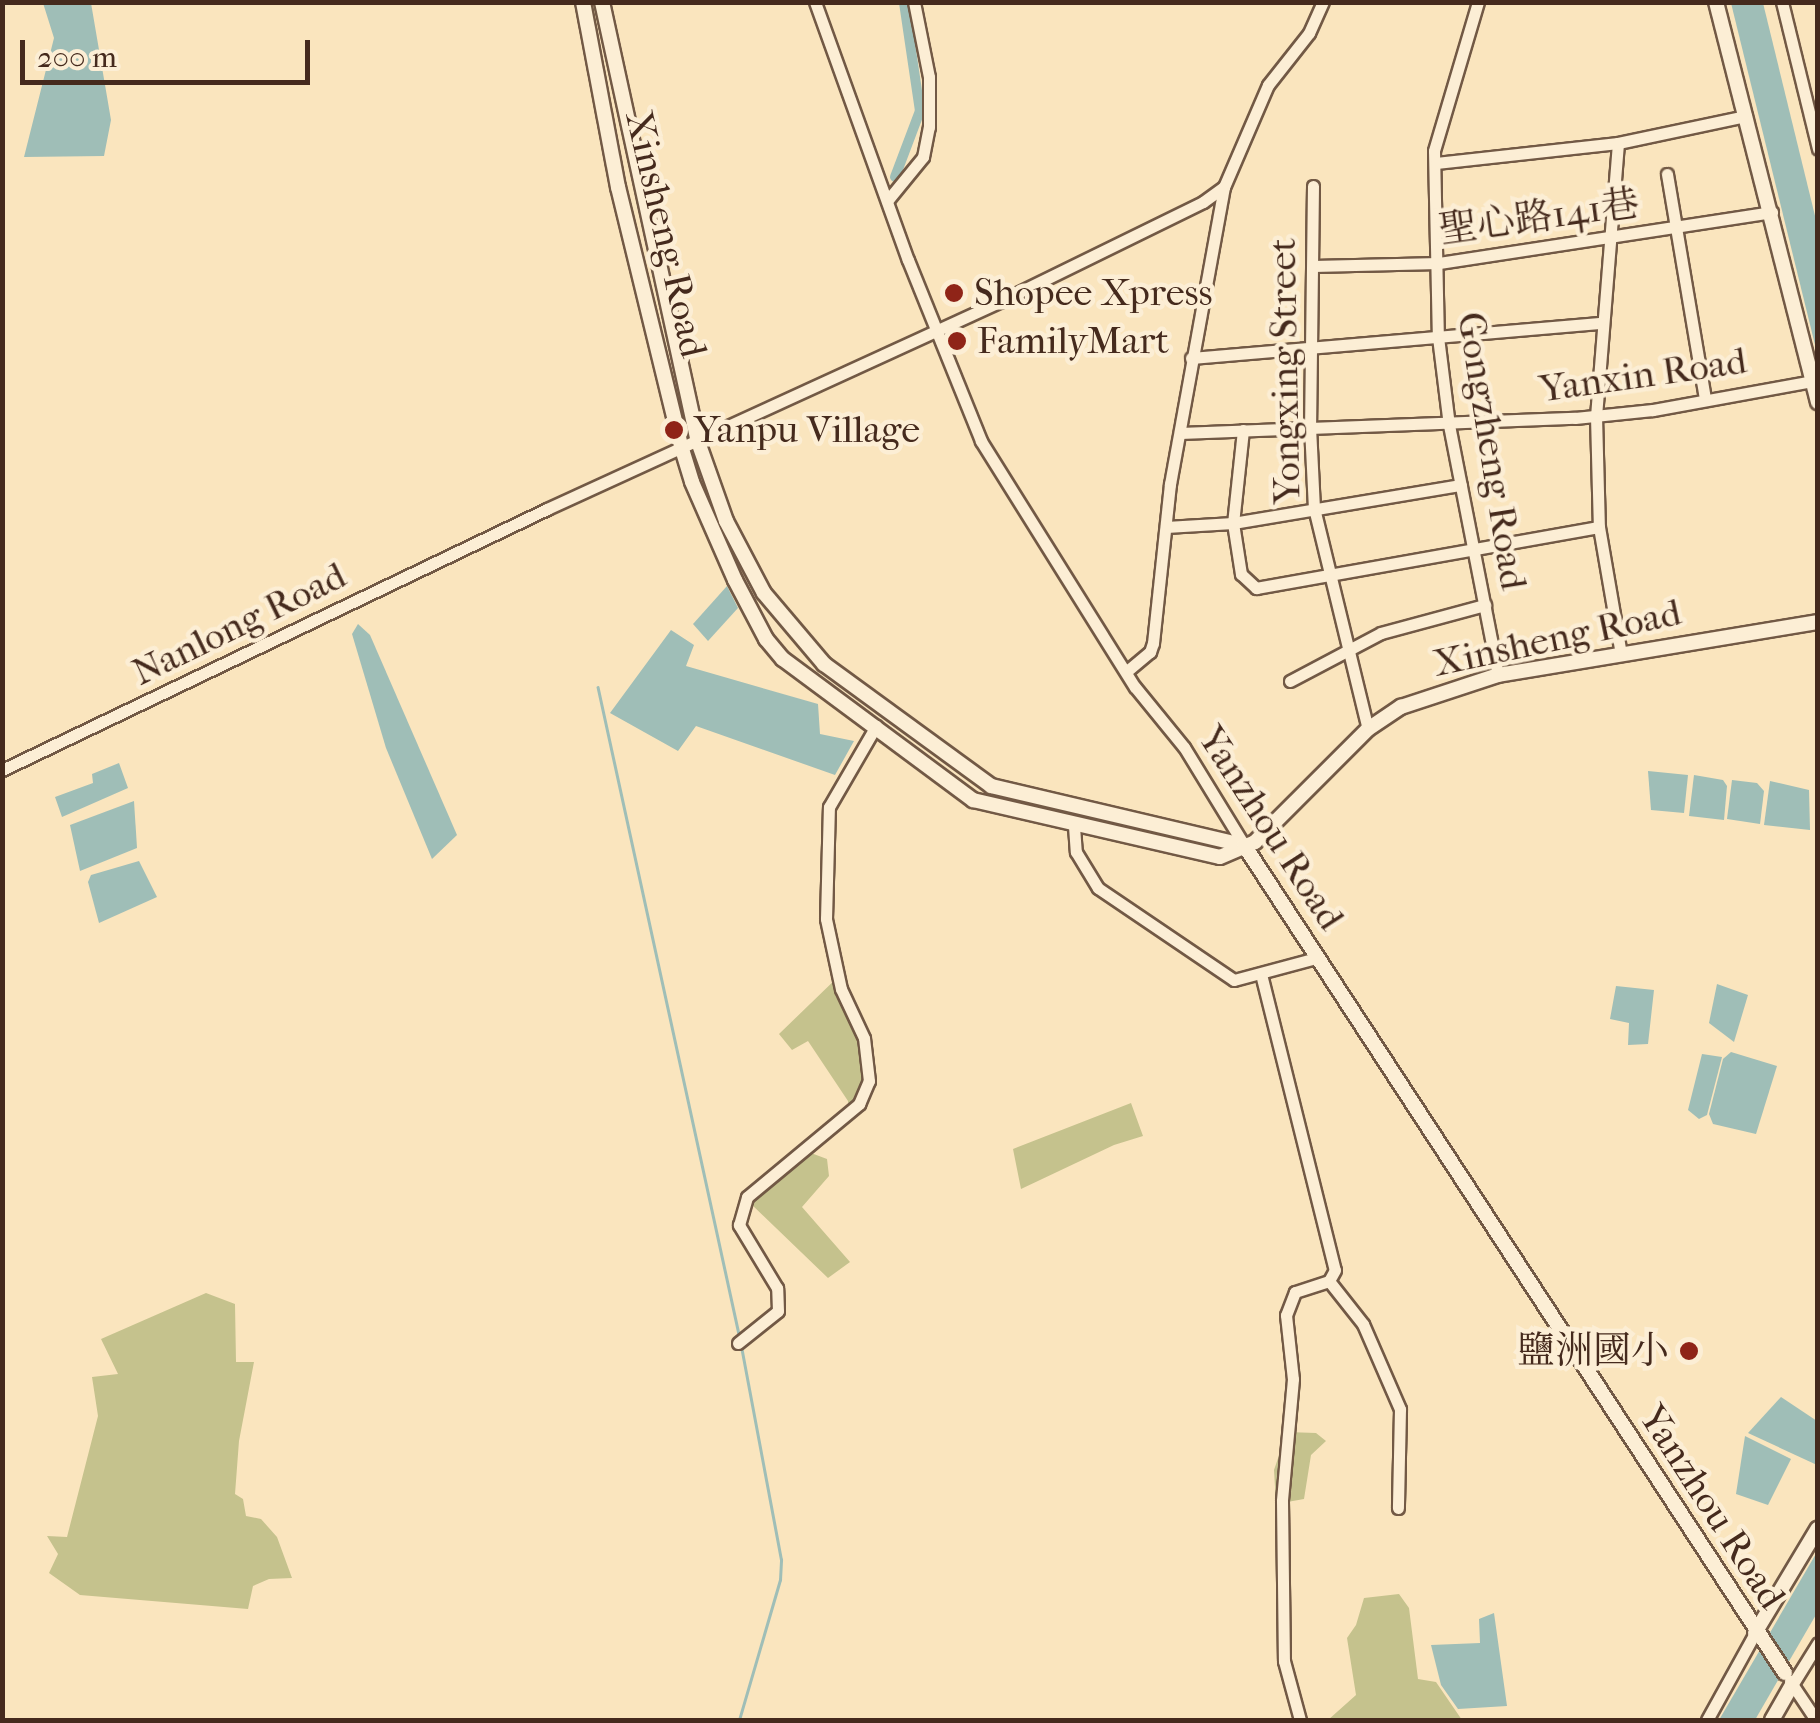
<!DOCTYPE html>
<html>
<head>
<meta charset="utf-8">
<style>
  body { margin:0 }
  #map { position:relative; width:1820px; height:1723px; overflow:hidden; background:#fae5be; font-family:"IM FELL French Canon","Noto Serif TC",serif }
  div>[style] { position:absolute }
  .green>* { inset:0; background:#c5c28d }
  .water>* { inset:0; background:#9fbeb7 }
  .stream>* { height:2.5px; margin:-1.25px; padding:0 1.25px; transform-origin:1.25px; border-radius:1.25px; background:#9fbeb7 }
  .canal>* { height:10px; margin:-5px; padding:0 5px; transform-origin:5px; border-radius:5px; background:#9fbeb7 }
  .roads { filter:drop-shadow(2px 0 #725945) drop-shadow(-2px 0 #725945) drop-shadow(0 2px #725945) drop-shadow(0 -2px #725945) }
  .minor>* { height:11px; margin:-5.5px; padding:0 5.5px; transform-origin:5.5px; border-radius:5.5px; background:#fceed5 }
  .tertiary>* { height:14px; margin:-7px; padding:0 7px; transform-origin:7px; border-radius:7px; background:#fceed5 }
  .dots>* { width:28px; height:28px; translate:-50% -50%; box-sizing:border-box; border:5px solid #fceed5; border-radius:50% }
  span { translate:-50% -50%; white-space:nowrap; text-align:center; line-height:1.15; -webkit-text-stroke:9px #fceed5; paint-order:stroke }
  .street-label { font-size:38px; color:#452a1d }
  .poi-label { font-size:38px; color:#452a1d }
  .left { translate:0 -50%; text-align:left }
  .right { translate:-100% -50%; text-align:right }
  .frame { position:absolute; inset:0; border:5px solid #452a1d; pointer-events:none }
  .scale { position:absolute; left:20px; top:40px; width:290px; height:45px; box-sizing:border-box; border:5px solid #452a1d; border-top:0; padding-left:12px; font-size:30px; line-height:35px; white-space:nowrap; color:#452a1d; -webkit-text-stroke:8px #fceed5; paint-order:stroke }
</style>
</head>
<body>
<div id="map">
  <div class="green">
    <div style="clip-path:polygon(841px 974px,871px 1083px,849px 1117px,848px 1101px,808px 1041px,792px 1050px,779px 1034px)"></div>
    <div style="clip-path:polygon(1131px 1103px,1143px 1136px,1114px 1145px,1021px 1189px,1013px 1149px)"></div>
    <div style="clip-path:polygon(811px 1153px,827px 1159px,829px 1176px,802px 1207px,850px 1262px,828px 1278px,749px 1202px,772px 1177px)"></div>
    <div style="clip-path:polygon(206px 1293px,235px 1304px,236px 1362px,254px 1362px,239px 1441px,235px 1494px,243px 1499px,246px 1516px,261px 1519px,277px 1537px,292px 1578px,269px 1579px,253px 1586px,248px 1609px,80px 1595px,49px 1573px,58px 1554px,47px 1536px,67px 1537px,98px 1416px,92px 1377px,118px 1374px,101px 1339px)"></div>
    <div style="clip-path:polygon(1287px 1432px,1316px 1433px,1326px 1441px,1311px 1455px,1304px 1499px,1276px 1504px,1274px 1470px)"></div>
    <div style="clip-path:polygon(1399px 1594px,1409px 1608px,1418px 1679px,1436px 1682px,1462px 1720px,1328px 1720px,1356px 1695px,1347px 1638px,1356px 1625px,1364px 1598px)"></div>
  </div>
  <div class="water">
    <div style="clip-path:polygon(43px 3px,91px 3px,111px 120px,104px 156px,24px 157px,54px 38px)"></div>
    <div style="clip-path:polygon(1731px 3px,1763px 3px,1817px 224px,1817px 353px)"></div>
    <div style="clip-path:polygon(727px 586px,738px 608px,708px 641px,693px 624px)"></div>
    <div style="clip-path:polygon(358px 624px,370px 635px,457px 835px,432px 859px,386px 748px,352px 634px)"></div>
    <div style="clip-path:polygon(671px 630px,694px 645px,686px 666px,818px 704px,820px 734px,854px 741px,835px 775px,696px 726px,678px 751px,610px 713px)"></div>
    <div style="clip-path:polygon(119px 763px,128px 788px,62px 817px,55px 797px,93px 783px,92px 774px)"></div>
    <div style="clip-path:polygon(1648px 771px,1688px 775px,1684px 813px,1651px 810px)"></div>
    <div style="clip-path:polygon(1694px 775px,1723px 780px,1727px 786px,1724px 820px,1689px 816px)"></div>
    <div style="clip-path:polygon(1732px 780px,1757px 783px,1764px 791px,1760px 824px,1727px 819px)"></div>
    <div style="clip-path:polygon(1770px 781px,1809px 790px,1810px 830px,1764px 825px)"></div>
    <div style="clip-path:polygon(134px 801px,137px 848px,80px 871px,70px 825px)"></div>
    <div style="clip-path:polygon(139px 861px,157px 897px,99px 923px,88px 882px,91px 875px)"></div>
    <div style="clip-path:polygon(1717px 984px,1748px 995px,1734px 1042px,1709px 1023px)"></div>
    <div style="clip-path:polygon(1616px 986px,1654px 990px,1648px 1044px,1628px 1045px,1629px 1023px,1610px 1019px)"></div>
    <div style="clip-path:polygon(1731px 1052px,1777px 1066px,1756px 1134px,1713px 1124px,1709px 1114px,1723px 1059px)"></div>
    <div style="clip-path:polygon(1702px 1054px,1722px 1057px,1707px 1115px,1699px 1119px,1688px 1110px)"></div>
    <div style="clip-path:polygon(1781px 1397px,1817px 1421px,1817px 1465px,1748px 1433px)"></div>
    <div style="clip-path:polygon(1745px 1436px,1791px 1459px,1768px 1505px,1736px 1494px)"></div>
    <div style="clip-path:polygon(1817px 1552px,1817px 1613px,1755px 1720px,1719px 1720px)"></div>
    <div style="clip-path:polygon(1494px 1613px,1507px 1706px,1458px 1709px,1441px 1685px,1431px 1645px,1480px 1643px,1479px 1619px)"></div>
  </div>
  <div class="stream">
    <div style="left:598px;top:687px;width:662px;rotate:77.71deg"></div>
    <div style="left:739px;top:1720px;width:146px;rotate:-73.7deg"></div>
    <div style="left:780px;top:1580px;width:20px;rotate:-87deg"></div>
    <div style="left:781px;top:1560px;width:217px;rotate:-100.6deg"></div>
  </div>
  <div class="canal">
    <div style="left:895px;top:177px;width:71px;rotate:-69.3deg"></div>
    <div style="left:920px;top:111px;width:110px;rotate:-98.4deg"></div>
  </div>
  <div class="roads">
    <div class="minor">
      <div style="left:815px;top:2px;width:274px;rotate:70.2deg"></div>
      <div style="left:908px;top:260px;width:195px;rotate:68deg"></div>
      <div style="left:981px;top:441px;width:290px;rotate:58deg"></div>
      <div style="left:1135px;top:687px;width:77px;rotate:50.8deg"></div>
      <div style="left:1184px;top:747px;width:115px;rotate:58.5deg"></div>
      <div style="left:1478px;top:2px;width:155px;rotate:106.5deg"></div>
      <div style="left:1434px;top:151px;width:186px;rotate:88.8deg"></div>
      <div style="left:1438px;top:337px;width:89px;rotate:82.9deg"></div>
      <div style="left:1449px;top:425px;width:255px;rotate:78.9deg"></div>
      <div style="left:1782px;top:2px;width:151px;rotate:76.2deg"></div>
      <div style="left:1618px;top:143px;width:274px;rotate:94.6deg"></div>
      <div style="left:1596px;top:416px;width:111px;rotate:88.5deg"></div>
      <div style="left:1599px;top:527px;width:130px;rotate:80.2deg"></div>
      <div style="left:1436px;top:163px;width:183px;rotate:-6.3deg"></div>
      <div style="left:1618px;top:143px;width:131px;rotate:-11.9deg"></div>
      <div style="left:1667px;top:174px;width:228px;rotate:80.4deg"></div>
      <div style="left:1313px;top:186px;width:241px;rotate:90.7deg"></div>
      <div style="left:1310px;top:427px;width:81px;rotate:87.2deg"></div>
      <div style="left:1314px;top:508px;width:228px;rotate:76.3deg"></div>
      <div style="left:887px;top:201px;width:57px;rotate:-50.7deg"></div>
      <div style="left:923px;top:157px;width:31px;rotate:-79deg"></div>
      <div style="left:929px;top:127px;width:50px;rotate:-90deg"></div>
      <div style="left:929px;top:77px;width:76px;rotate:-101.3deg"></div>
      <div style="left:1313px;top:266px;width:126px;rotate:-1.4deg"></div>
      <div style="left:1439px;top:263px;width:337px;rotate:-8.7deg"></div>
      <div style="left:1191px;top:358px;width:410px;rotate:-4.9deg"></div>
      <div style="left:1243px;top:430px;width:94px;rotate:96.1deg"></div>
      <div style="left:1233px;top:523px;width:52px;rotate:81.1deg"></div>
      <div style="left:1241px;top:574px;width:21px;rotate:43deg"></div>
      <div style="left:1256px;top:588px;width:348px;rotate:-10.1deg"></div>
      <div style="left:1180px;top:433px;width:395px;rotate:-2.2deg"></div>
      <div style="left:1575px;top:418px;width:78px;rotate:-5.9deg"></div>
      <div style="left:1653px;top:410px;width:163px;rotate:-10.3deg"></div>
      <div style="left:1166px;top:527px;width:67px;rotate:-3.4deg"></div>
      <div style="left:1233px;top:523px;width:231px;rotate:-9.5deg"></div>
      <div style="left:1127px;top:671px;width:30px;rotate:-40deg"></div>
      <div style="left:1150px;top:652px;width:9px;rotate:-72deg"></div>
      <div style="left:1153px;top:643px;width:160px;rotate:-83.9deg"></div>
      <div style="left:1170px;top:484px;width:302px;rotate:-79.7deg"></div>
      <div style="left:1224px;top:187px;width:111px;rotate:-66.7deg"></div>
      <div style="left:1268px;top:85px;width:66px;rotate:-51.7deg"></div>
      <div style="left:1309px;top:33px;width:34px;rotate:-66deg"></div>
      <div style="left:1290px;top:681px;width:103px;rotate:-27.8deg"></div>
      <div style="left:1381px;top:633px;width:108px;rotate:-15.1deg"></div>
      <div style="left:2px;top:770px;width:604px;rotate:-25.59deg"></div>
      <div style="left:547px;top:509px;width:497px;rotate:-24.6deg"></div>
      <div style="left:999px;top:302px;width:227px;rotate:-26.1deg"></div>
      <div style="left:1203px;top:202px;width:26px;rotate:-36deg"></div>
      <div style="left:1074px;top:826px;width:26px;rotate:86deg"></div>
      <div style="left:1076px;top:852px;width:42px;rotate:58.6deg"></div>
      <div style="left:1098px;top:888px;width:164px;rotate:34.1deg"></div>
      <div style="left:1234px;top:980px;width:85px;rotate:-15deg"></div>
      <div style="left:1261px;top:974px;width:305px;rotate:76deg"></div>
      <div style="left:1335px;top:1270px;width:13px;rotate:119deg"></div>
      <div style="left:1329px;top:1281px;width:36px;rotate:162deg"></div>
      <div style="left:1295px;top:1292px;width:25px;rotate:111deg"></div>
      <div style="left:1286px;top:1315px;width:64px;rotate:83.8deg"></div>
      <div style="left:1293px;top:1379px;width:122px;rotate:95.2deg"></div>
      <div style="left:1282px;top:1501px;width:160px;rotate:89.3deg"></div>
      <div style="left:1284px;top:1661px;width:61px;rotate:74.8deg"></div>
      <div style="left:1329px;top:1281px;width:55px;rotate:51.7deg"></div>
      <div style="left:1363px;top:1324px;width:93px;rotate:66.5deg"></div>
      <div style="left:1400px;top:1409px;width:99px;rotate:91.2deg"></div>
      <div style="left:738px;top:1343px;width:51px;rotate:-38.7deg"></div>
      <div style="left:778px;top:1311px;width:23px;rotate:-92deg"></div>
      <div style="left:777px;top:1288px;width:74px;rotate:-121.1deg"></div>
      <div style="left:739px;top:1225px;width:29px;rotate:-74deg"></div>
      <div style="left:747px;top:1197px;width:146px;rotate:-39.7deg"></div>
      <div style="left:859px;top:1104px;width:25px;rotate:-67deg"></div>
      <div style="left:869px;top:1081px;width:43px;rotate:-96.6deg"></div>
      <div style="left:864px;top:1038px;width:54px;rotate:-115.1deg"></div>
      <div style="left:841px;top:989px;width:72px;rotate:-102.1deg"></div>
      <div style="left:826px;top:919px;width:112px;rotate:-88.5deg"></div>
      <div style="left:829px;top:807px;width:94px;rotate:-59.9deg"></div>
      <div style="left:1790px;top:1681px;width:47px;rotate:56.3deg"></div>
      <div style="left:1792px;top:1685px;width:49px;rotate:-58.2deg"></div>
      <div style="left:1707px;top:1720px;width:99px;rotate:-61.1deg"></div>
    </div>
    <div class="tertiary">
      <div style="left:583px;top:2px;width:188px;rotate:79.3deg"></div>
      <div style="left:618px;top:187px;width:270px;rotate:76.3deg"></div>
      <div style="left:682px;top:449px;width:34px;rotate:73deg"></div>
      <div style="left:692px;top:482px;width:107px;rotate:66.3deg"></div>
      <div style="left:735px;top:580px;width:67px;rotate:62.3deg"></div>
      <div style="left:766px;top:639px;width:26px;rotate:50deg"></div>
      <div style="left:783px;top:659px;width:237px;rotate:36.6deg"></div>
      <div style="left:973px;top:800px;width:253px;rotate:13deg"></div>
      <div style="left:1220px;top:857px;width:38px;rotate:-23deg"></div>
      <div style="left:1255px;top:842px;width:160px;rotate:-45deg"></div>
      <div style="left:1368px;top:729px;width:40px;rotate:-34deg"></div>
      <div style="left:1401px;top:707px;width:102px;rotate:-18.3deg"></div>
      <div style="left:1498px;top:675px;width:324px;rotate:-9.4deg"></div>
      <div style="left:602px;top:2px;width:447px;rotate:77.7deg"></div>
      <div style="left:697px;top:439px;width:87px;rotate:70.5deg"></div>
      <div style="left:726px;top:521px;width:81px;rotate:62.2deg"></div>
      <div style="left:764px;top:593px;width:93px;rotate:49.8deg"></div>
      <div style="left:824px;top:664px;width:207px;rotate:36.1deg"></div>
      <div style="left:991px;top:786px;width:259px;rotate:13.2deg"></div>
      <div style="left:1716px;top:2px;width:413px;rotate:75.7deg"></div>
      <div style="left:1244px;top:845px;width:989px;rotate:56.84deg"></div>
      <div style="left:1755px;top:1633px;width:122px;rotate:-59deg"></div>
      <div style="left:1772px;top:1720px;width:40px;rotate:-60.3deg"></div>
    </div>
  </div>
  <div class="dots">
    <div style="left:954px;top:293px;background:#8f2418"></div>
    <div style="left:957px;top:341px;background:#8f2418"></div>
    <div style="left:674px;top:430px;background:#8f2418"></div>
    <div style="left:1689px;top:1351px;background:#8f2418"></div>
  </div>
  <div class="street-label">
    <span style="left:1539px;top:217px;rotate:-8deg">聖心路141巷</span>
    <span style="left:666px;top:234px;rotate:77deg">Xinsheng Road</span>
    <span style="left:1285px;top:371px;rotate:-91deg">Yongxing Street</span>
    <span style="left:1643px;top:375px;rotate:-8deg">Yanxin Road</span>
    <span style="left:1492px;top:451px;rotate:81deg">Gongzheng Road</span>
    <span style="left:239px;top:624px;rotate:-26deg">Nanlong Road</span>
    <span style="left:1557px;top:638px;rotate:-12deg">Xinsheng Road</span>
    <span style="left:1271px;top:828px;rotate:57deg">Yanzhou Road</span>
    <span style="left:1712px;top:1507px;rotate:57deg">Yanzhou Road</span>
  </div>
  <div class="poi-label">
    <span class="left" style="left:974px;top:293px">Shopee Xpress</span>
    <span class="left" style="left:977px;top:341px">FamilyMart</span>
    <span class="left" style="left:694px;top:430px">Yanpu Village</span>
    <span class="right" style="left:1669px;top:1351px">鹽洲國小</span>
  </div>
  <div class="frame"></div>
  <div class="scale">200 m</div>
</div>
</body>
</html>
